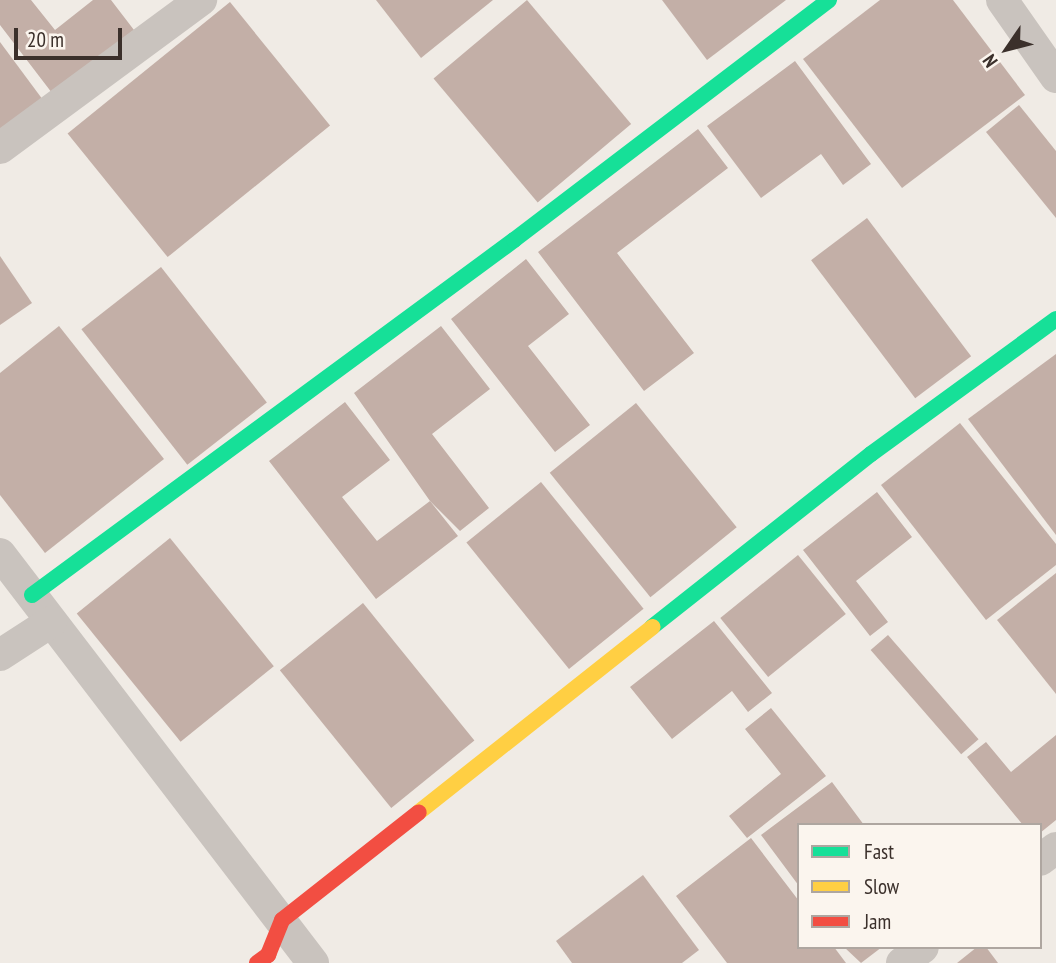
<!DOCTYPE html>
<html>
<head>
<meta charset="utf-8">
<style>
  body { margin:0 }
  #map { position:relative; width:1056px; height:963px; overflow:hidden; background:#f0ebe5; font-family:"PT Sans Narrow",sans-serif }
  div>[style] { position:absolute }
  .building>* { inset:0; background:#c3afa7; transform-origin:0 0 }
  .street>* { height:32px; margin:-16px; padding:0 16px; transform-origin:16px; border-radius:16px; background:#c9c3be }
  .fast>* { height:16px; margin:-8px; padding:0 8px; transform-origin:8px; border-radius:8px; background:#16e098 }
  .slow>* { height:16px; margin:-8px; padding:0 8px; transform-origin:8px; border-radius:8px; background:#ffcf43 }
  .jam>* { height:16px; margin:-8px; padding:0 8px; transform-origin:8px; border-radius:8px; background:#f24e42 }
  span { translate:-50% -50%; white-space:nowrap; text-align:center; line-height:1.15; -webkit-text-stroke:5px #fbf5ee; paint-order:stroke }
  .legend { position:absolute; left:797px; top:823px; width:245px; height:126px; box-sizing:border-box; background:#fbf5ee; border:2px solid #aea6a0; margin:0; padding:9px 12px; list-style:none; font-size:21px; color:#3b302b }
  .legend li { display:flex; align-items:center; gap:14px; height:35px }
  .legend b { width:35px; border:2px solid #aea6a0 }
  .north { position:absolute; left:972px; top:14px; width:70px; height:70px; -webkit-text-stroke:5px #fbf5ee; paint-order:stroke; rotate:235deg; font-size:19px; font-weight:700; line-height:28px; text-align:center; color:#3b302b }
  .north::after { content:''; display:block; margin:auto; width:24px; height:32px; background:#3b302b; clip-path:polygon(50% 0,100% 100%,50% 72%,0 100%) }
  .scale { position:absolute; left:14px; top:28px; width:108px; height:32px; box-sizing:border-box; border:4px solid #3b302b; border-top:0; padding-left:9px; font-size:21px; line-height:24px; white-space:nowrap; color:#3b302b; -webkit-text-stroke:5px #fbf5ee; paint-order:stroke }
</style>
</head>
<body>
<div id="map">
  <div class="building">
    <div style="clip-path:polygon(0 0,31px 0,55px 30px,93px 0,111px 0,134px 30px,52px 93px,0 25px)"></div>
    <div style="clip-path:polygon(376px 0,493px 0,421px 58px)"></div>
    <div style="left:527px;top:0;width:162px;height:122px;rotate:50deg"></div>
    <div style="clip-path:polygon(662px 0,786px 0,707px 60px)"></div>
    <div style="clip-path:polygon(880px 0,953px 0,1025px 95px,902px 188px,803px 59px)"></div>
    <div style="left:230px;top:2px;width:159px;height:209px;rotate:51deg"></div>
    <div style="clip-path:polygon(0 42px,43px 100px,0 132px)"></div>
    <div style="clip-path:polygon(795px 61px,871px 164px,843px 185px,821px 154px,761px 198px,707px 126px)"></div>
    <div style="clip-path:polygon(1019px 105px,1056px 151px,1056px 218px,986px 132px)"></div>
    <div style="clip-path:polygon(698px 129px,728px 168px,617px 253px,694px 353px,644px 391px,538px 252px)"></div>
    <div style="left:867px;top:218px;width:173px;height:70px;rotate:53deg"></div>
    <div style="clip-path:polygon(0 256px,32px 303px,0 325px)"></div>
    <div style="clip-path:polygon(526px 259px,569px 314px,528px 346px,590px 425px,555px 452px,451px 319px)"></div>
    <div style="left:161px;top:267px;width:172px;height:101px;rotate:52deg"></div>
    <div style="clip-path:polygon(59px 326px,164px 459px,45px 553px,0 495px,0 373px)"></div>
    <div style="clip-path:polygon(441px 326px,490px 389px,432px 434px,489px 508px,460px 531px,430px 501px,354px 393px)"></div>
    <div style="clip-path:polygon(1056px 354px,1056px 535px,968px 419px)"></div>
    <div style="clip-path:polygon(345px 402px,390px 460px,342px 497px,377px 541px,430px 501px,458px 536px,376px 599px,269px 461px)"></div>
    <div style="left:636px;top:403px;width:160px;height:111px;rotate:51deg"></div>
    <div style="clip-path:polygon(960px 423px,1056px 544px,1056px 565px,986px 620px,881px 485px)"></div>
    <div style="left:541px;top:482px;width:163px;height:96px;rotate:51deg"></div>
    <div style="clip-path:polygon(877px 492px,912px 537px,856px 581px,888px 622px,870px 636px,803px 550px)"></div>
    <div style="left:170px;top:538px;width:165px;height:120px;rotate:51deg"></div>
    <div style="left:798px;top:555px;width:76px;height:100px;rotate:51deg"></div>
    <div style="clip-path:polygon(1056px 573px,1056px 694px,997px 620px)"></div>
    <div style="left:363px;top:603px;width:177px;height:107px;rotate:51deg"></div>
    <div style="clip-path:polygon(714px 621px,772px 693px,748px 712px,732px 691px,672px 739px,630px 687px)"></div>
    <div style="left:888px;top:635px;width:138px;height:23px;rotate:49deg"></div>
    <div style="clip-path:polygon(771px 708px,826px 776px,747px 838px,729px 816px,781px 774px,745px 729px)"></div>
    <div style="clip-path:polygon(1056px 735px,1056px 820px,1040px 833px,1040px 825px,1023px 825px,967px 757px,986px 742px,1011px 772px)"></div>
    <div style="clip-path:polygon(832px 782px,864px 825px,799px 825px,799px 886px,761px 835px)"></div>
    <div style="clip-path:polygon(751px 838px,799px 901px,799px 947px,834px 947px,846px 963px,727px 963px,676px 896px)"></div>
    <div style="clip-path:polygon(643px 875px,699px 950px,682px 963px,572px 963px,556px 941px)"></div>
    <div style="clip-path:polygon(844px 947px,882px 947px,861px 963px)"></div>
    <div style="clip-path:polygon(977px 947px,986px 947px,998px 963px,957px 963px)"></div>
  </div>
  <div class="street">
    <div style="left:1002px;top:0;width:94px;rotate:55deg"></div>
    <div style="left:0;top:148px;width:250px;rotate:-36.4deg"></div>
    <div style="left:0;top:554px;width:515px;rotate:52.57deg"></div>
    <div style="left:0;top:655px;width:61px;rotate:-32.9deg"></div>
    <div style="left:1040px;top:860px;width:20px;rotate:-37deg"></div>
    <div style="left:902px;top:963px;width:26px;rotate:-37deg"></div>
  </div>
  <div class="fast">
    <div style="left:32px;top:595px;width:599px;rotate:-36.37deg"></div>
    <div style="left:514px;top:240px;width:396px;rotate:-37.3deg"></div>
    <div style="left:652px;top:627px;width:279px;rotate:-38.3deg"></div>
    <div style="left:871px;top:454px;width:229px;rotate:-36.1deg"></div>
  </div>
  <div class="slow">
    <div style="left:419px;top:812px;width:298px;rotate:-38.4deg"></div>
  </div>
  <div class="jam">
    <div style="left:257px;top:963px;width:14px;rotate:-36deg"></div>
    <div style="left:268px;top:955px;width:38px;rotate:-68deg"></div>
    <div style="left:282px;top:920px;width:174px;rotate:-38.2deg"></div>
  </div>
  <ul class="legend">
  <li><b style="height:9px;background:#16e098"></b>Fast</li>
  <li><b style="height:9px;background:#ffcf43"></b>Slow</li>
  <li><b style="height:9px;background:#f24e42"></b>Jam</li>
  </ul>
  <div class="north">N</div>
  <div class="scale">20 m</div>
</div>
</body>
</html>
